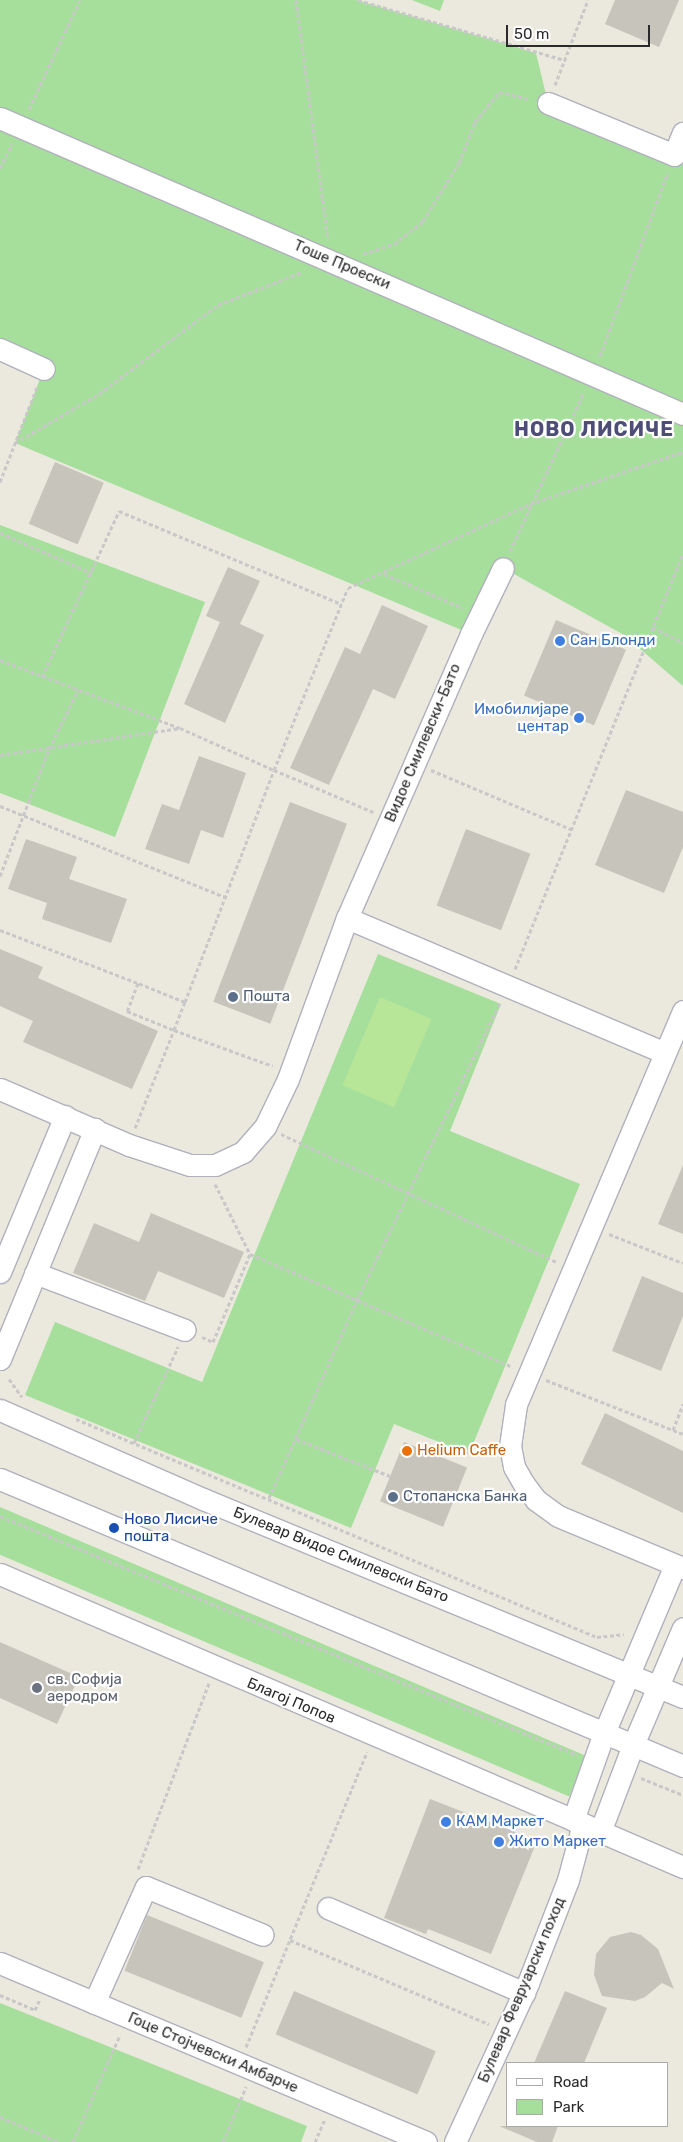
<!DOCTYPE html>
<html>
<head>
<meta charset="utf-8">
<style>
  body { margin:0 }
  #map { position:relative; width:683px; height:2142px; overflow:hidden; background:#ebe8dd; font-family:Rubik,sans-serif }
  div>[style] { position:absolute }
  .green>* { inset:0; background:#a6df9c; transform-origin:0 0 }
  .pitch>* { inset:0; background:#b7e698; transform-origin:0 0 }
  .building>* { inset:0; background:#c7c4bc; transform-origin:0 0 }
  .path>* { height:3px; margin-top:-1.5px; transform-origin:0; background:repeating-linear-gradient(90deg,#c8c8c8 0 4px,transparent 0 6.5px) }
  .roads { filter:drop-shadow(1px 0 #b0b0bd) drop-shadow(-1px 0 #b0b0bd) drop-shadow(0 1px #b0b0bd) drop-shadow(0 -1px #b0b0bd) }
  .minor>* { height:21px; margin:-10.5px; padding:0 10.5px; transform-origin:10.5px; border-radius:10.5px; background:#fff }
  .dots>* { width:14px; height:14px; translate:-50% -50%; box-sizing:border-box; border:2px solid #fff; border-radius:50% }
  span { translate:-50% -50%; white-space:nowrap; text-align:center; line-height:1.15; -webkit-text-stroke:4.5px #fff; paint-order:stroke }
  .street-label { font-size:15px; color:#2a2a2a }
  .shop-label { font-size:15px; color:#366cbe }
  .left { translate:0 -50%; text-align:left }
  .right { translate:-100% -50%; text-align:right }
  .service-label { font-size:15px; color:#4e5e75 }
  .food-label { font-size:15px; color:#c56008 }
  .transit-label { font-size:15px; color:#164399 }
  .worship-label { font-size:15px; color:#5b616d }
  .district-label { font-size:20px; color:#4d4d78; font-weight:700; letter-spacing:1px }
  .legend { position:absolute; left:506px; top:2062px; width:162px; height:65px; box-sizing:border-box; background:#fff; border:1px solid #aaa; margin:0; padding:6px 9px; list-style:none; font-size:15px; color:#2a2a2a }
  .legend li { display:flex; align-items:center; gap:10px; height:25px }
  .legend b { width:25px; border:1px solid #aaa }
  .scale { position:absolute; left:506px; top:25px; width:144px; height:22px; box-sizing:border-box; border:2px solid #2a2a2a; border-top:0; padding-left:6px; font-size:15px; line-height:18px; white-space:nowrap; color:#2a2a2a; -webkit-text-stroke:4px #fff; paint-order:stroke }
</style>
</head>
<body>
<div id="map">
  <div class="green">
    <div style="clip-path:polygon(0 0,356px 0,536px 53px,548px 103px,674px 155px,683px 133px,683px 686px,624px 635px,503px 568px,471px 634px,15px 443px,44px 369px,0 349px)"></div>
    <div style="clip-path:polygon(412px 0,444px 0,440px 11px)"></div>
    <div style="clip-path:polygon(0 525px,205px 602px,115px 837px,0 793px)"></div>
    <div style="clip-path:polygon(378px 954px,501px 1004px,450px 1131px,580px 1184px,469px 1454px,394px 1424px,351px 1528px,25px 1395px,55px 1322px,202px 1382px)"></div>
    <div style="left:0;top:1507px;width:637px;height:44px;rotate:23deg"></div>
    <div style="clip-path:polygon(0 2003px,307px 2126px,301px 2142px,0 2142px)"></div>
  </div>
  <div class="pitch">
    <div style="left:380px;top:997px;width:56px;height:96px;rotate:23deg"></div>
  </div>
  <div class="building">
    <div style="clip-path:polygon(615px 0,679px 0,659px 47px,605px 24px)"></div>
    <div style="left:55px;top:462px;width:53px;height:67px;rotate:23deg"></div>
    <div style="clip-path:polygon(228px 567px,260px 581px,240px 624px,264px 635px,225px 723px,184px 704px,220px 622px,206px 616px)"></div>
    <div style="clip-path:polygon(382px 605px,428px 626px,395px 699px,373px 689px,329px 785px,290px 768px,345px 647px,360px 654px)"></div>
    <div style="left:556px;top:620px;width:76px;height:82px;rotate:23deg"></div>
    <div style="clip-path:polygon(199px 756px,246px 773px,223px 838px,201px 830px,189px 864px,145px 849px,162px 804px,179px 810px)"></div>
    <div style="clip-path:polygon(626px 790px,683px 812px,683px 847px,664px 893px,595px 865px)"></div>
    <div style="left:290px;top:802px;width:61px;height:214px;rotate:21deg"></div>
    <div style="left:466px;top:829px;width:69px;height:82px;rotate:21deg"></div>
    <div style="clip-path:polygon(26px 839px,77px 857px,69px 879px,127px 899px,111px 943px,42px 919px,47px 903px,8px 889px)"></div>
    <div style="clip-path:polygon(0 949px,43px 967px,38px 978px,158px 1031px,132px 1089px,23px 1042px,33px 1021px,0 1006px)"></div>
    <div style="clip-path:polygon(683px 1165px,683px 1234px,658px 1224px)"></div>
    <div style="clip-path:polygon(151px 1213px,244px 1252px,224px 1298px,158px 1271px,145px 1301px,73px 1273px,94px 1223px,139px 1242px)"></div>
    <div style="clip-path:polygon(642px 1276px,683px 1293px,683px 1316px,661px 1371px,612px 1351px)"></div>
    <div style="clip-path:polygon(605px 1413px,683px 1451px,683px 1513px,581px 1464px)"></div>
    <div style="left:404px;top:1442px;width:68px;height:64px;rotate:22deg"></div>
    <div style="clip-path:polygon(0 1642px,79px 1677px,57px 1724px,0 1698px)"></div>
    <div style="clip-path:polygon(430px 1799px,515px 1832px,524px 1841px,535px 1846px,491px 1954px,428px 1929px,426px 1934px,384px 1918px)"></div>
    <div style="left:147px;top:1915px;width:126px;height:60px;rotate:22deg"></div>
    <div style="clip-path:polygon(631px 1932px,641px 1935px,658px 1949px,674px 1989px,662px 1983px,645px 1997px,635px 2001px,602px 1996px,594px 1975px,596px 1954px,610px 1937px)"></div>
    <div style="left:294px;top:1991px;width:154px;height:47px;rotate:23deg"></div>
    <div style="clip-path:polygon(565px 1991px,607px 2008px,584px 2063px,534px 2063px)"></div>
    <div style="clip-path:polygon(499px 2126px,558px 2126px,552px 2142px,537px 2142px)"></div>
  </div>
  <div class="path">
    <div style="left:296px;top:0;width:242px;rotate:82.4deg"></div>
    <div style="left:358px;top:0;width:216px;rotate:16.2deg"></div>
    <div style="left:555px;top:85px;width:91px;rotate:-68.8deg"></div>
    <div style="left:29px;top:109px;width:120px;rotate:-64.9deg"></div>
    <div style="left:0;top:168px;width:27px;rotate:-63deg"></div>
    <div style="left:363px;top:254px;width:33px;rotate:-18deg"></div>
    <div style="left:394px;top:244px;width:37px;rotate:-38deg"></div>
    <div style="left:423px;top:221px;width:68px;rotate:-58.2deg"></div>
    <div style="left:459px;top:163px;width:44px;rotate:-68.7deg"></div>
    <div style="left:475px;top:122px;width:38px;rotate:-51deg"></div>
    <div style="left:499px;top:92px;width:31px;rotate:13deg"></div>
    <div style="left:600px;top:356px;width:196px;rotate:-69.7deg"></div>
    <div style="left:15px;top:443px;width:97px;rotate:-30.3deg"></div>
    <div style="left:99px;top:394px;width:149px;rotate:-36.8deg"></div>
    <div style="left:218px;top:305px;width:90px;rotate:-21.4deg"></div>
    <div style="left:0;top:482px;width:102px;rotate:-68.7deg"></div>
    <div style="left:0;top:533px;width:100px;rotate:23.5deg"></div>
    <div style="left:510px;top:551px;width:175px;rotate:-65deg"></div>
    <div style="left:384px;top:574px;width:86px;rotate:23.3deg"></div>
    <div style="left:653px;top:627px;width:34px;rotate:28deg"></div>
    <div style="left:0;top:660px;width:192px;rotate:20.7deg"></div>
    <div style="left:180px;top:728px;width:103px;rotate:24.1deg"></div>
    <div style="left:274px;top:770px;width:196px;rotate:-67.9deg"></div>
    <div style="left:348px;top:588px;width:200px;rotate:-24.8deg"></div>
    <div style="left:530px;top:504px;width:162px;rotate:-18.8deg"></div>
    <div style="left:42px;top:677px;width:183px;rotate:-65.1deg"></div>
    <div style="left:119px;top:511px;width:241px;rotate:22.7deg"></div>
    <div style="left:0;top:755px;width:182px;rotate:-8.5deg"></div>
    <div style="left:431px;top:770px;width:152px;rotate:22.9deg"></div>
    <div style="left:0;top:806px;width:243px;rotate:22deg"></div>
    <div style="left:0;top:876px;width:136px;rotate:-68.9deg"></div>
    <div style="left:49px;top:749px;width:66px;rotate:-63.8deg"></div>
    <div style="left:0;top:930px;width:148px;rotate:21deg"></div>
    <div style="left:515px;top:969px;width:448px;rotate:-68deg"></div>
    <div style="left:185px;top:1002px;width:248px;rotate:-69deg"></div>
    <div style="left:274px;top:770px;width:108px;rotate:23deg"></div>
    <div style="left:135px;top:1128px;width:105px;rotate:-68.3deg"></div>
    <div style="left:174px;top:1030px;width:30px;rotate:-69deg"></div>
    <div style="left:185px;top:1002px;width:51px;rotate:-158deg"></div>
    <div style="left:138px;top:983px;width:30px;rotate:111deg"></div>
    <div style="left:127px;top:1011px;width:51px;rotate:22deg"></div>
    <div style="left:174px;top:1030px;width:105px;rotate:20deg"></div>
    <div style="left:281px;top:1134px;width:304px;rotate:24.9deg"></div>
    <div style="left:215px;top:1184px;width:78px;rotate:63.4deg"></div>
    <div style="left:250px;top:1254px;width:286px;rotate:23.3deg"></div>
    <div style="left:609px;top:1234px;width:79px;rotate:21.4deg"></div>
    <div style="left:202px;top:1337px;width:12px;rotate:24deg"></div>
    <div style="left:213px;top:1342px;width:95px;rotate:-67.2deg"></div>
    <div style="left:9px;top:1379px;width:22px;rotate:54deg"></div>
    <div style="left:546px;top:1380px;width:147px;rotate:21.5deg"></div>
    <div style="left:76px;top:1419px;width:565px;rotate:22.71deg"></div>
    <div style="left:597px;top:1637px;width:27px;rotate:-6deg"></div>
    <div style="left:673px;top:1430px;width:28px;rotate:-69deg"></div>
    <div style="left:296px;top:1439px;width:101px;rotate:21.5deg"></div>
    <div style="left:134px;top:1443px;width:106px;rotate:-65.4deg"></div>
    <div style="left:269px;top:1498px;width:217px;rotate:-66deg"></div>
    <div style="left:357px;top:1300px;width:330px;rotate:-64.3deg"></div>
    <div style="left:0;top:1516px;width:625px;rotate:22.5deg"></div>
    <div style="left:641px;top:1778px;width:45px;rotate:22deg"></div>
    <div style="left:138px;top:1869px;width:199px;rotate:-69.1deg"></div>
    <div style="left:290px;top:1940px;width:216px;rotate:22.9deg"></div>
    <div style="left:0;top:1995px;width:38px;rotate:23deg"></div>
    <div style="left:35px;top:2010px;width:12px;rotate:-66deg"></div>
    <div style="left:246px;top:2047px;width:319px;rotate:-67.7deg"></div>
    <div style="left:0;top:2117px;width:64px;rotate:23deg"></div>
    <div style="left:73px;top:2142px;width:117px;rotate:-66.3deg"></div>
    <div style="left:223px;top:2142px;width:60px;rotate:-67.3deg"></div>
    <div style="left:315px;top:2142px;width:25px;rotate:-67deg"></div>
  </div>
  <div class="roads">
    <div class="minor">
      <div style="left:548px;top:103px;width:136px;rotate:22.4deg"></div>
      <div style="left:674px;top:155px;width:24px;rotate:-68deg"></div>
      <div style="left:0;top:118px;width:744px;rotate:23.43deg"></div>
      <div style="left:0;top:349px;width:48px;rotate:24.4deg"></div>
      <div style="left:347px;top:918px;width:345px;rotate:23deg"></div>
      <div style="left:683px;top:1011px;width:428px;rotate:113deg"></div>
      <div style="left:516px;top:1405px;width:41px;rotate:98.3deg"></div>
      <div style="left:510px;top:1446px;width:21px;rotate:79deg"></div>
      <div style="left:514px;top:1467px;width:20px;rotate:60deg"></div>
      <div style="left:524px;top:1484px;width:20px;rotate:53deg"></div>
      <div style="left:536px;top:1500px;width:27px;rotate:36deg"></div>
      <div style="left:558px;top:1516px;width:135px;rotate:22.6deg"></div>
      <div style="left:0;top:1089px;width:141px;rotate:23.5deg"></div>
      <div style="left:129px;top:1145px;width:64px;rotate:18.2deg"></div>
      <div style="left:190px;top:1165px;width:25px"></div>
      <div style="left:215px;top:1165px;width:31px;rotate:-25deg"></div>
      <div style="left:243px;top:1152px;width:33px;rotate:-49deg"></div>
      <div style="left:265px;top:1127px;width:53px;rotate:-64.4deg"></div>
      <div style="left:288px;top:1079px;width:171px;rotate:-69.9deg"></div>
      <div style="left:347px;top:918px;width:310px;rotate:-66.4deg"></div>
      <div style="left:471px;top:634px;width:73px;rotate:-64.1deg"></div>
      <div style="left:0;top:1272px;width:169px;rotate:-67.4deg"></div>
      <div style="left:35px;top:1273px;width:160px;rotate:20.8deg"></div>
      <div style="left:0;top:1359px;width:249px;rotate:-67.6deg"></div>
      <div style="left:0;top:1410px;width:222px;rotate:23.7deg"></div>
      <div style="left:203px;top:1499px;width:519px;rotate:22.42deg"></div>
      <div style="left:0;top:1479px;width:741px;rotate:22.79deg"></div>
      <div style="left:0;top:1574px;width:634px;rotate:23.21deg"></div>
      <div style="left:573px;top:1820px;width:92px;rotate:-70.4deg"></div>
      <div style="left:604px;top:1733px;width:182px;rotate:-67.1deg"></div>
      <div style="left:600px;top:1832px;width:93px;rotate:-69.2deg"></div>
      <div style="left:633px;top:1745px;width:127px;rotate:-66.9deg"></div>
      <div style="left:328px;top:1908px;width:214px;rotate:23.4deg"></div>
      <div style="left:0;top:1963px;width:462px;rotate:22.8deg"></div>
      <div style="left:94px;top:2003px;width:127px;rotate:-65.9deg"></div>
      <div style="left:146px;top:1887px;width:126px;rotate:22.3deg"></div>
      <div style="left:455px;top:2142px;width:175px;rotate:-65.3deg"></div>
      <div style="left:528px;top:1983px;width:110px;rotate:-68.8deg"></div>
      <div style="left:568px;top:1880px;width:58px;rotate:-75deg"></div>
      <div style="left:583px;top:1824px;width:109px;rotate:23.3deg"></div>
    </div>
  </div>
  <div class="dots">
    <div style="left:560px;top:641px;background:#3f7fe0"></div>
    <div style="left:579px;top:718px;background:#3f7fe0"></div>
    <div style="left:233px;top:997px;background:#5c6f8a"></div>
    <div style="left:407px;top:1451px;background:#e8710a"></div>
    <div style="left:393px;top:1497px;background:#5c6f8a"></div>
    <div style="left:114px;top:1528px;background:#1a4fb4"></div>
    <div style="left:37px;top:1688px;background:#6b7280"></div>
    <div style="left:446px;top:1822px;background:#3f7fe0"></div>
    <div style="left:499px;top:1842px;background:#3f7fe0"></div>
  </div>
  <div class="street-label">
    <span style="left:342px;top:265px;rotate:23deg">Тоше Проески</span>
    <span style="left:423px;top:743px;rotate:-67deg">Видое Смилевски-Бато</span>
    <span style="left:341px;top:1555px;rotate:22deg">Булевар Видое Смилевски Бато</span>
    <span style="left:291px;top:1701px;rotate:23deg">Благој Попов</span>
    <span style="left:522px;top:1990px;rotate:-67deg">Булевар Февруарски поход</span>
    <span style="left:213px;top:2053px;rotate:23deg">Гоце Стојчевски Амбарче</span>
  </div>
  <div class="shop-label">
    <span class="left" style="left:570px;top:641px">Сан Блонди</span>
    <span class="right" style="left:569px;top:718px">Имобилијаре<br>центар</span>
    <span class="left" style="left:456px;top:1822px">КАМ Маркет</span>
    <span class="left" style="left:509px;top:1842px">Жито Маркет</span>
  </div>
  <div class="service-label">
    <span class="left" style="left:243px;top:997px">Пошта</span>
    <span class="left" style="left:403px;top:1497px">Стопанска Банка</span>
  </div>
  <div class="food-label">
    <span class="left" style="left:417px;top:1451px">Helium Caffe</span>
  </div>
  <div class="transit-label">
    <span class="left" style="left:124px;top:1528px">Ново Лисиче<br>пошта</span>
  </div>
  <div class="worship-label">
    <span class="left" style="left:47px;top:1688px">св. Софија<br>аеродром</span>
  </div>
  <div class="district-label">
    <span style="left:594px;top:429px">НОВО ЛИСИЧЕ</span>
  </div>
  <ul class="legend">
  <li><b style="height:6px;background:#fff"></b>Road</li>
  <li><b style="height:14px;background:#a6df9c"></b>Park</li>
  </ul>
  <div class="scale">50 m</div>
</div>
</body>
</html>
